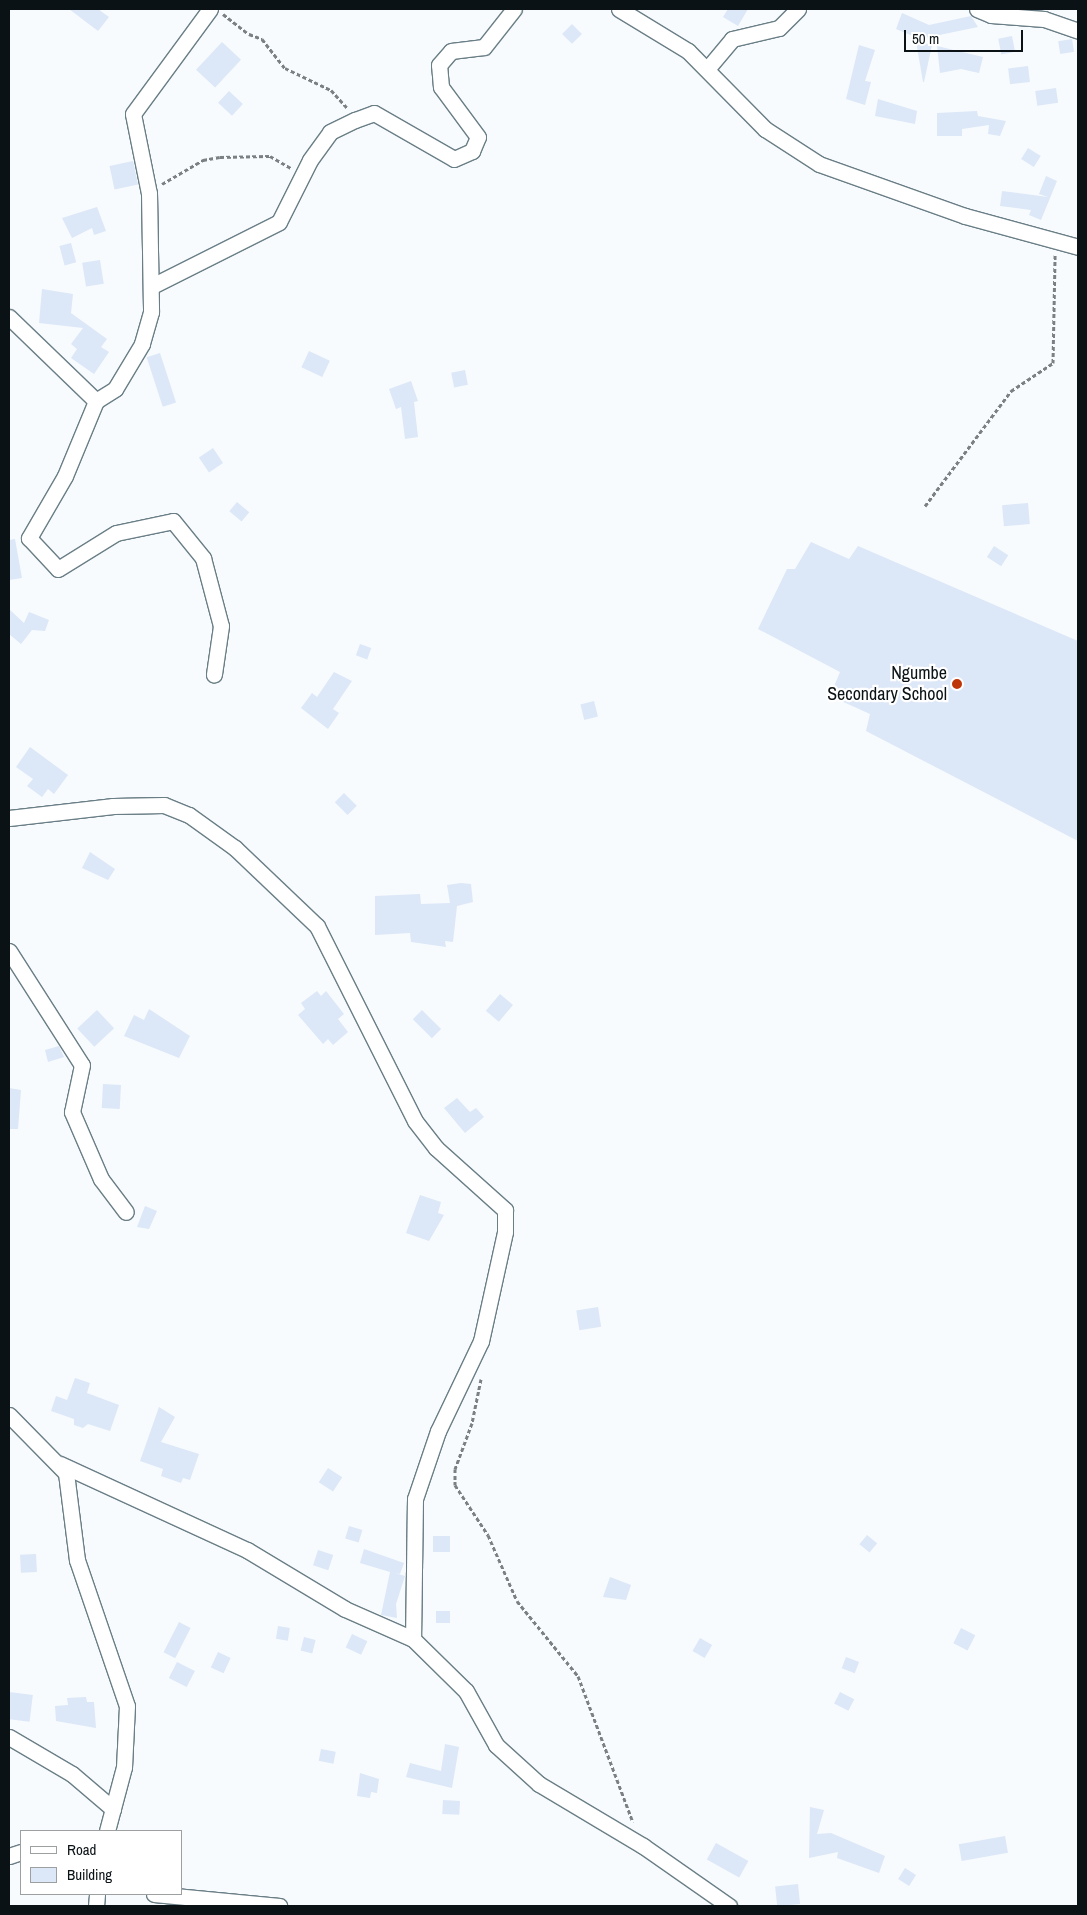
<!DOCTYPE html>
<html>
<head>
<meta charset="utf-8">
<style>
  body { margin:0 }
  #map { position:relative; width:1087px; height:1915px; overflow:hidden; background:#f7fbfd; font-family:"Archivo Narrow",sans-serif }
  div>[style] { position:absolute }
  .building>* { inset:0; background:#dce7f8; transform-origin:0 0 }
  .path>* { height:3px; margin-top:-1.5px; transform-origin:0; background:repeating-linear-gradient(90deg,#7a8083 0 4px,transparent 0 6.5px) }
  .roads { filter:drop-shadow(1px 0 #6a7e86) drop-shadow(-1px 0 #6a7e86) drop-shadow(0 1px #6a7e86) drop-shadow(0 -1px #6a7e86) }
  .street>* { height:15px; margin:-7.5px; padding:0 7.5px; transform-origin:7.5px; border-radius:7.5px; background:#fff }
  .dots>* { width:14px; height:14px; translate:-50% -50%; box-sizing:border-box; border:2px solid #fff; border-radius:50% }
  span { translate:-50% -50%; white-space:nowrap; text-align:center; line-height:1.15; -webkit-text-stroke:4.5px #fff; paint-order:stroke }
  .poi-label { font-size:18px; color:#0a1215 }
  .right { translate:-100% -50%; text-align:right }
  .frame { position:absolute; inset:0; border:10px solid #0a1215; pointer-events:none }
  .legend { position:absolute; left:20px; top:1830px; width:162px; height:65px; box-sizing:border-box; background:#fff; border:1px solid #9da0a1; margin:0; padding:6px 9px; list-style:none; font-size:15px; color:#0a1215 }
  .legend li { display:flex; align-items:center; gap:10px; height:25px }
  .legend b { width:25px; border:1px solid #9da0a1 }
  .scale { position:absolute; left:904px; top:30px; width:119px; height:22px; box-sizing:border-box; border:2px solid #0a1215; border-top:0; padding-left:6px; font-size:15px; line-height:18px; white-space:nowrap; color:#0a1215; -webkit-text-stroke:4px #fff; paint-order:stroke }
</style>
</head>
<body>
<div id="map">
  <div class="building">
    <div style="clip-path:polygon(69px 9px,98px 9px,109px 17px,98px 31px)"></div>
    <div style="clip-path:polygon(728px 9px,748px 9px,738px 26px,723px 17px)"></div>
    <div style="clip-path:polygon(902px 13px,929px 25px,971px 16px,978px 27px,920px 39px,896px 29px)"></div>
    <div style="left:572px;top:24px;width:14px;height:14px;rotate:45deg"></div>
    <div style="left:1012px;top:36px;width:16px;height:14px;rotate:79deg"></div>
    <div style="left:1072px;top:39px;width:13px;height:14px;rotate:81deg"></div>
    <div style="clip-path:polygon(916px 41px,932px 45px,924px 82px,923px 82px)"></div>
    <div style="left:222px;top:42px;width:26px;height:38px;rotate:43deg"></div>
    <div style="clip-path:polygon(859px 45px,875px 50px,865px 81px,871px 82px,865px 105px,846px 99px)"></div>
    <div style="clip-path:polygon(937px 46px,983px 57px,979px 73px,961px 69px,940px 73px)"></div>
    <div style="left:1028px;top:66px;width:16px;height:20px;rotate:83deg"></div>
    <div style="left:1056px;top:88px;width:15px;height:21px;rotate:82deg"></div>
    <div style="left:229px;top:91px;width:19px;height:16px;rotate:43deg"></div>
    <div style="clip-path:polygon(878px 99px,917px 111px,915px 124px,875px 116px)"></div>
    <div style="clip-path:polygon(977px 111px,978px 116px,1006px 121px,1000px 136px,988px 134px,989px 125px,962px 129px,962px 136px,937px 136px,937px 113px)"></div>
    <div style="left:1028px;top:148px;width:15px;height:13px;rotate:32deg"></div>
    <div style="left:133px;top:161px;width:24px;height:24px;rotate:78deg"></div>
    <div style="clip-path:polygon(1046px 176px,1057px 181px,1041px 220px,1029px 215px,1031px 210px,1000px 206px,1002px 191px,1048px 197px,1039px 194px)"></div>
    <div style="clip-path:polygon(97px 207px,106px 231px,94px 235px,92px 228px,72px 238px,62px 218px)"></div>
    <div style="left:71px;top:243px;width:20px;height:12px;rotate:75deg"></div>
    <div style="left:100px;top:260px;width:24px;height:18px;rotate:81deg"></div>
    <div style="clip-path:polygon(42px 289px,73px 294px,71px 313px,107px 339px,101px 347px,109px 352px,94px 374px,71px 358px,77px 349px,71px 344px,83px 328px,39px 323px)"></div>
    <div style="left:309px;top:351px;width:23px;height:18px;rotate:25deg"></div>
    <div style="left:160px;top:353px;width:52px;height:14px;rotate:72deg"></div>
    <div style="left:465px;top:370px;width:15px;height:14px;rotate:79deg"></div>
    <div style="clip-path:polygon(411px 381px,418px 401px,414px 402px,418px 437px,405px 439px,401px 407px,396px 409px,389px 389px)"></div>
    <div style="left:213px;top:448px;width:18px;height:17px;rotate:56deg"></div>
    <div style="left:237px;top:502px;width:16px;height:12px;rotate:40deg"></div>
    <div style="left:1028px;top:503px;width:21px;height:26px;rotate:85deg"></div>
    <div style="clip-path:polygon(15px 539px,22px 578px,9px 580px,9px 540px)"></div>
    <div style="clip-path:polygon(811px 542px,849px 559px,858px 546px,1078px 641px,1078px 841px,866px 731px,870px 714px,830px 696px,840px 672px,758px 629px,787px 569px,795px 569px)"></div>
    <div style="left:994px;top:546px;width:17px;height:13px;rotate:33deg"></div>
    <div style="clip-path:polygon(9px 609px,24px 623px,29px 612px,49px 620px,45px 631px,32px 630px,21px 644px,9px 634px)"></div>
    <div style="left:360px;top:644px;width:12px;height:12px;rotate:20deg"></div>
    <div style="clip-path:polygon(334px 672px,352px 681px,333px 709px,339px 713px,328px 729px,301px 708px,312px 693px,317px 697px)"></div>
    <div style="left:594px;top:701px;width:16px;height:14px;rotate:76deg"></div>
    <div style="clip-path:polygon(30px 747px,68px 775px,54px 794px,48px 789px,42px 797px,27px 786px,33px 779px,16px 767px)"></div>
    <div style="left:344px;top:793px;width:18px;height:13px;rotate:45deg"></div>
    <div style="clip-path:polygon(90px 852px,115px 869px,108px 880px,82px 868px)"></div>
    <div style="clip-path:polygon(461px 883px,471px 884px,473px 902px,457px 906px,453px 942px,445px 941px,446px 947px,411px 942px,410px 933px,375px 935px,375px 896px,420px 894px,421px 904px,450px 903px,447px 885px)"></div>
    <div style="clip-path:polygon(317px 991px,321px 996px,326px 991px,344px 1014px,338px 1019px,348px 1032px,333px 1045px,328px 1039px,323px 1044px,298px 1015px,305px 1009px,301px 1003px)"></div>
    <div style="left:500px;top:994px;width:17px;height:22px;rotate:40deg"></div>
    <div style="clip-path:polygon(149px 1009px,190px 1036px,179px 1058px,124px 1036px,134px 1015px,144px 1020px)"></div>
    <div style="left:97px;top:1010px;width:25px;height:27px;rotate:47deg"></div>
    <div style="left:422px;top:1010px;width:27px;height:13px;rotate:45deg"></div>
    <div style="clip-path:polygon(59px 1046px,64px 1057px,48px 1062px,45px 1050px)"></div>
    <div style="left:103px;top:1084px;width:18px;height:24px;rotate:3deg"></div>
    <div style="clip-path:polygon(9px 1088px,21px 1090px,18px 1129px,9px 1129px)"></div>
    <div style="clip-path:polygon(457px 1098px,470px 1112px,476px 1108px,484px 1117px,465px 1133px,444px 1108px)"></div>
    <div style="clip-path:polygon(420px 1195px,441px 1202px,438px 1213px,444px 1215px,429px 1241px,406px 1233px)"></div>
    <div style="clip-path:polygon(145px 1206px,157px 1211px,149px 1229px,137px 1227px)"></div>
    <div style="left:598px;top:1307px;width:20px;height:22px;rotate:81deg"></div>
    <div style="clip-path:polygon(75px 1378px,90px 1383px,87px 1393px,119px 1405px,110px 1431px,88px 1424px,83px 1428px,74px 1425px,74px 1419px,51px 1411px,56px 1396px,67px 1400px)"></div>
    <div style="clip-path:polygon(159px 1407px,175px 1417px,161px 1442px,199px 1454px,190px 1480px,183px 1478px,181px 1483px,161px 1476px,163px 1469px,140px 1461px)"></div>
    <div style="left:328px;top:1468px;width:17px;height:17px;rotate:33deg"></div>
    <div style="left:349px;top:1526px;width:14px;height:13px;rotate:17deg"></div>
    <div style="left:867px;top:1535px;width:13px;height:12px;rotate:39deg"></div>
    <div style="left:433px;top:1536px;width:17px;height:16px"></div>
    <div style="clip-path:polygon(364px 1549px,404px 1563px,400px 1574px,395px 1573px,405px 1576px,396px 1604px,397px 1618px,381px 1615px,390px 1572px,360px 1563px)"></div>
    <div style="left:318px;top:1550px;width:16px;height:16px;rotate:18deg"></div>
    <div style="left:36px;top:1554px;width:18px;height:16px;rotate:87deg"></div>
    <div style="clip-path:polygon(610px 1577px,631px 1585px,626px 1600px,603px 1597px)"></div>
    <div style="left:436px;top:1611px;width:14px;height:12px"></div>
    <div style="left:179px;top:1622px;width:13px;height:34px;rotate:27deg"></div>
    <div style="left:278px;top:1626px;width:12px;height:13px;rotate:9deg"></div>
    <div style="left:961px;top:1628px;width:16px;height:17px;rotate:27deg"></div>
    <div style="left:352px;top:1634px;width:17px;height:15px;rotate:25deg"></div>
    <div style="left:304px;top:1637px;width:12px;height:14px;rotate:14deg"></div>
    <div style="left:700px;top:1638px;width:14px;height:15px;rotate:30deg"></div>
    <div style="left:218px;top:1652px;width:14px;height:17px;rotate:25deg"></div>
    <div style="left:846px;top:1657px;width:14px;height:12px;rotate:21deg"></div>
    <div style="left:177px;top:1662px;width:20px;height:18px;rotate:27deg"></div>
    <div style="left:9px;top:1692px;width:24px;height:27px;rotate:7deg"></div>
    <div style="left:840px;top:1692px;width:16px;height:13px;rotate:27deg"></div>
    <div style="clip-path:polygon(86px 1697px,87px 1702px,94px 1702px,96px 1728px,56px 1721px,55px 1706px,68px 1705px,67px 1698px)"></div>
    <div style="clip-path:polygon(445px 1744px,459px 1747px,452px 1788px,406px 1777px,410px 1763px,441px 1771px)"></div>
    <div style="left:321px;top:1749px;width:15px;height:12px;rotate:11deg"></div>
    <div style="clip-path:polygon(360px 1773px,379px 1779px,377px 1793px,371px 1792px,370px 1798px,357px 1796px)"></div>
    <div style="left:443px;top:1800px;width:17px;height:14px;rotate:3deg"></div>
    <div style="clip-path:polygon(810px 1807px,824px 1810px,817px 1834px,831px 1833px,885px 1856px,879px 1873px,837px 1858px,838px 1852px,809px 1858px)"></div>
    <div style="left:1005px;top:1836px;width:17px;height:47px;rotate:80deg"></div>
    <div style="left:716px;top:1843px;width:37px;height:19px;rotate:29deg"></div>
    <div style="left:905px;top:1868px;width:13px;height:13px;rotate:32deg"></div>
    <div style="left:798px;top:1884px;width:20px;height:23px;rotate:84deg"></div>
  </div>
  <div class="path">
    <div style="left:223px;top:14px;width:33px;rotate:38deg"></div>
    <div style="left:249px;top:34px;width:14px;rotate:21deg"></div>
    <div style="left:262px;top:39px;width:37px;rotate:52deg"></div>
    <div style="left:285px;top:68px;width:51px;rotate:25.6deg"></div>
    <div style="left:331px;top:90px;width:25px;rotate:48deg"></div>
    <div style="left:162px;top:184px;width:48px;rotate:-30.3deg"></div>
    <div style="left:203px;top:160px;width:17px;rotate:-10deg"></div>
    <div style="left:220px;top:157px;width:50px;rotate:-1.1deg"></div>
    <div style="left:270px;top:156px;width:24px;rotate:30deg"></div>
    <div style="left:925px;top:506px;width:144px;rotate:-53.2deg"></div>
    <div style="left:1011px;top:391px;width:50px;rotate:-33.7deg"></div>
    <div style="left:1053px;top:363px;width:108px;rotate:-88.9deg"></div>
    <div style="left:481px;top:1379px;width:45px;rotate:101.6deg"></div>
    <div style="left:472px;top:1423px;width:49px;rotate:110.3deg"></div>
    <div style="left:455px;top:1469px;width:16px;rotate:90deg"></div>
    <div style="left:455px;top:1485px;width:60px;rotate:56.6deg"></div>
    <div style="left:488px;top:1535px;width:72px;rotate:66.3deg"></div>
    <div style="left:517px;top:1601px;width:97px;rotate:50.9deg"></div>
    <div style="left:578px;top:1676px;width:156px;rotate:69.4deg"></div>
  </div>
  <div class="roads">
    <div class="street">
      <div style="left:210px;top:9px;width:130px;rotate:126.3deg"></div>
      <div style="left:133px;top:114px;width:81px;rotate:78.6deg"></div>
      <div style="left:149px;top:193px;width:119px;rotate:89deg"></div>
      <div style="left:151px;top:312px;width:33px;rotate:106deg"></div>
      <div style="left:142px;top:344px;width:52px;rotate:121deg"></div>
      <div style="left:115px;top:389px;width:22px;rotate:148deg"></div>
      <div style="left:96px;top:401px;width:81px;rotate:112.5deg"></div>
      <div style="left:65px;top:476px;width:72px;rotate:120.1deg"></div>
      <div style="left:29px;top:538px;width:42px;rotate:46.9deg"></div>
      <div style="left:58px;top:569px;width:68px;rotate:-31.8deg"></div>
      <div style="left:116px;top:533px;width:58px;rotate:-11.9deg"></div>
      <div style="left:173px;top:521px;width:48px;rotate:51deg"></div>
      <div style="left:203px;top:558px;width:70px;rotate:75.2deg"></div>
      <div style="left:221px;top:626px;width:49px;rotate:98.3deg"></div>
      <div style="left:619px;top:9px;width:81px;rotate:31.3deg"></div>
      <div style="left:688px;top:51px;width:110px;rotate:45.4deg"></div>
      <div style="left:765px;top:129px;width:64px;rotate:32.9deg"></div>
      <div style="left:819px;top:164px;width:155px;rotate:19.6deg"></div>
      <div style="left:965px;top:216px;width:117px;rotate:15.3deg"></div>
      <div style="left:977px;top:9px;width:15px;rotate:23deg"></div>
      <div style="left:991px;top:15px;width:53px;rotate:4.3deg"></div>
      <div style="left:1044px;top:19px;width:36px;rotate:19deg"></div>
      <div style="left:708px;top:68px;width:38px;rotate:-50deg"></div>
      <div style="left:732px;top:39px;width:48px;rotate:-13.2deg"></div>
      <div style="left:779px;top:28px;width:27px;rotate:-45deg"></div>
      <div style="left:152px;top:286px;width:142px;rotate:-26.7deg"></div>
      <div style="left:279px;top:222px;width:69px;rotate:-63.4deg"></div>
      <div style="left:310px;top:160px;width:34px;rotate:-54deg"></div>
      <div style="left:330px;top:132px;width:28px;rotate:-26deg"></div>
      <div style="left:355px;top:120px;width:20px;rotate:-20deg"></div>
      <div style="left:374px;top:113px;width:92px;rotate:29.9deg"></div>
      <div style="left:454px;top:159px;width:20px;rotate:-24deg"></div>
      <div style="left:472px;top:151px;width:15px;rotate:-67deg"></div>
      <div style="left:478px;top:137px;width:62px;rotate:-126.5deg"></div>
      <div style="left:441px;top:87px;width:22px;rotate:-95deg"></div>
      <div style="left:439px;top:65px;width:18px;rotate:-49deg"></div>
      <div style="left:451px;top:51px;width:33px;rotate:-7deg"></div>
      <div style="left:484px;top:47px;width:48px;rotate:-51.7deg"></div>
      <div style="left:9px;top:317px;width:121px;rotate:44deg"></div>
      <div style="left:9px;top:818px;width:105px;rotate:-6.6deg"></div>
      <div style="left:113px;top:806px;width:51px;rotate:-1.1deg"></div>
      <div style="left:164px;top:805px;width:27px;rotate:22deg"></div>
      <div style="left:189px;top:815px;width:57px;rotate:35.7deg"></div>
      <div style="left:235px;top:848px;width:113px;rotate:43.6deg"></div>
      <div style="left:317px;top:926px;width:218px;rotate:63.3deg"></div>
      <div style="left:415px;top:1121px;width:34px;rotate:52deg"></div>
      <div style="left:436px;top:1148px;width:93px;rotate:41.9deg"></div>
      <div style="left:505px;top:1210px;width:22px;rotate:90deg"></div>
      <div style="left:505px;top:1232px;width:112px;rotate:102.4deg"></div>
      <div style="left:481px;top:1341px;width:100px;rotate:115.5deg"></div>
      <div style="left:438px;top:1431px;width:72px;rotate:108.7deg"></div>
      <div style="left:415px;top:1499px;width:140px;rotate:90.8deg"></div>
      <div style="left:9px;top:951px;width:135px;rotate:57.4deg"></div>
      <div style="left:82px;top:1065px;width:48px;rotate:102deg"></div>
      <div style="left:72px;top:1112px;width:73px;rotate:66.6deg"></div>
      <div style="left:101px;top:1179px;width:41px;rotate:52.9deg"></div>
      <div style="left:9px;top:1415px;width:81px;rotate:45.5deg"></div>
      <div style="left:66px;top:1473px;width:88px;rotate:82.8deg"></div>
      <div style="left:77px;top:1560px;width:154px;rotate:71.1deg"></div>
      <div style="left:127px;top:1706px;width:61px;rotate:92.8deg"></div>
      <div style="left:124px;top:1767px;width:66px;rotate:104.9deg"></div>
      <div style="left:60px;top:1464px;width:206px;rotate:24.7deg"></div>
      <div style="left:247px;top:1550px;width:114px;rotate:31deg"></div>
      <div style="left:345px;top:1609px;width:74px;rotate:23.8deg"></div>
      <div style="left:413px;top:1639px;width:74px;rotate:44.5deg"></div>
      <div style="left:466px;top:1691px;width:62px;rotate:60.9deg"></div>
      <div style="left:496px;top:1745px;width:58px;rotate:42.2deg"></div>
      <div style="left:539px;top:1784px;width:121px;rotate:30.8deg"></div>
      <div style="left:643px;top:1846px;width:105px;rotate:34.9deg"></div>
      <div style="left:9px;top:1737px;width:73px;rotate:30.4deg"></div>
      <div style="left:72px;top:1774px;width:54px;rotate:40.5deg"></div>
      <div style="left:9px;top:1856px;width:13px;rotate:-18deg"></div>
      <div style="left:154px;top:1894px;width:126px;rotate:5.5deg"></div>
      <div style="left:96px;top:1906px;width:12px;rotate:-85deg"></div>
    </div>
  </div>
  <div class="dots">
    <div style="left:957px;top:684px;background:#be350a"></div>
  </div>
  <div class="poi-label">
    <span class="right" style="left:947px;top:684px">Ngumbe<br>Secondary School</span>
  </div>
  <div class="frame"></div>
  <ul class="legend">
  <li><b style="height:6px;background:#fff"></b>Road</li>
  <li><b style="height:14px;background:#dce7f8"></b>Building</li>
  </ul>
  <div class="scale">50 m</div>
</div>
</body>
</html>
